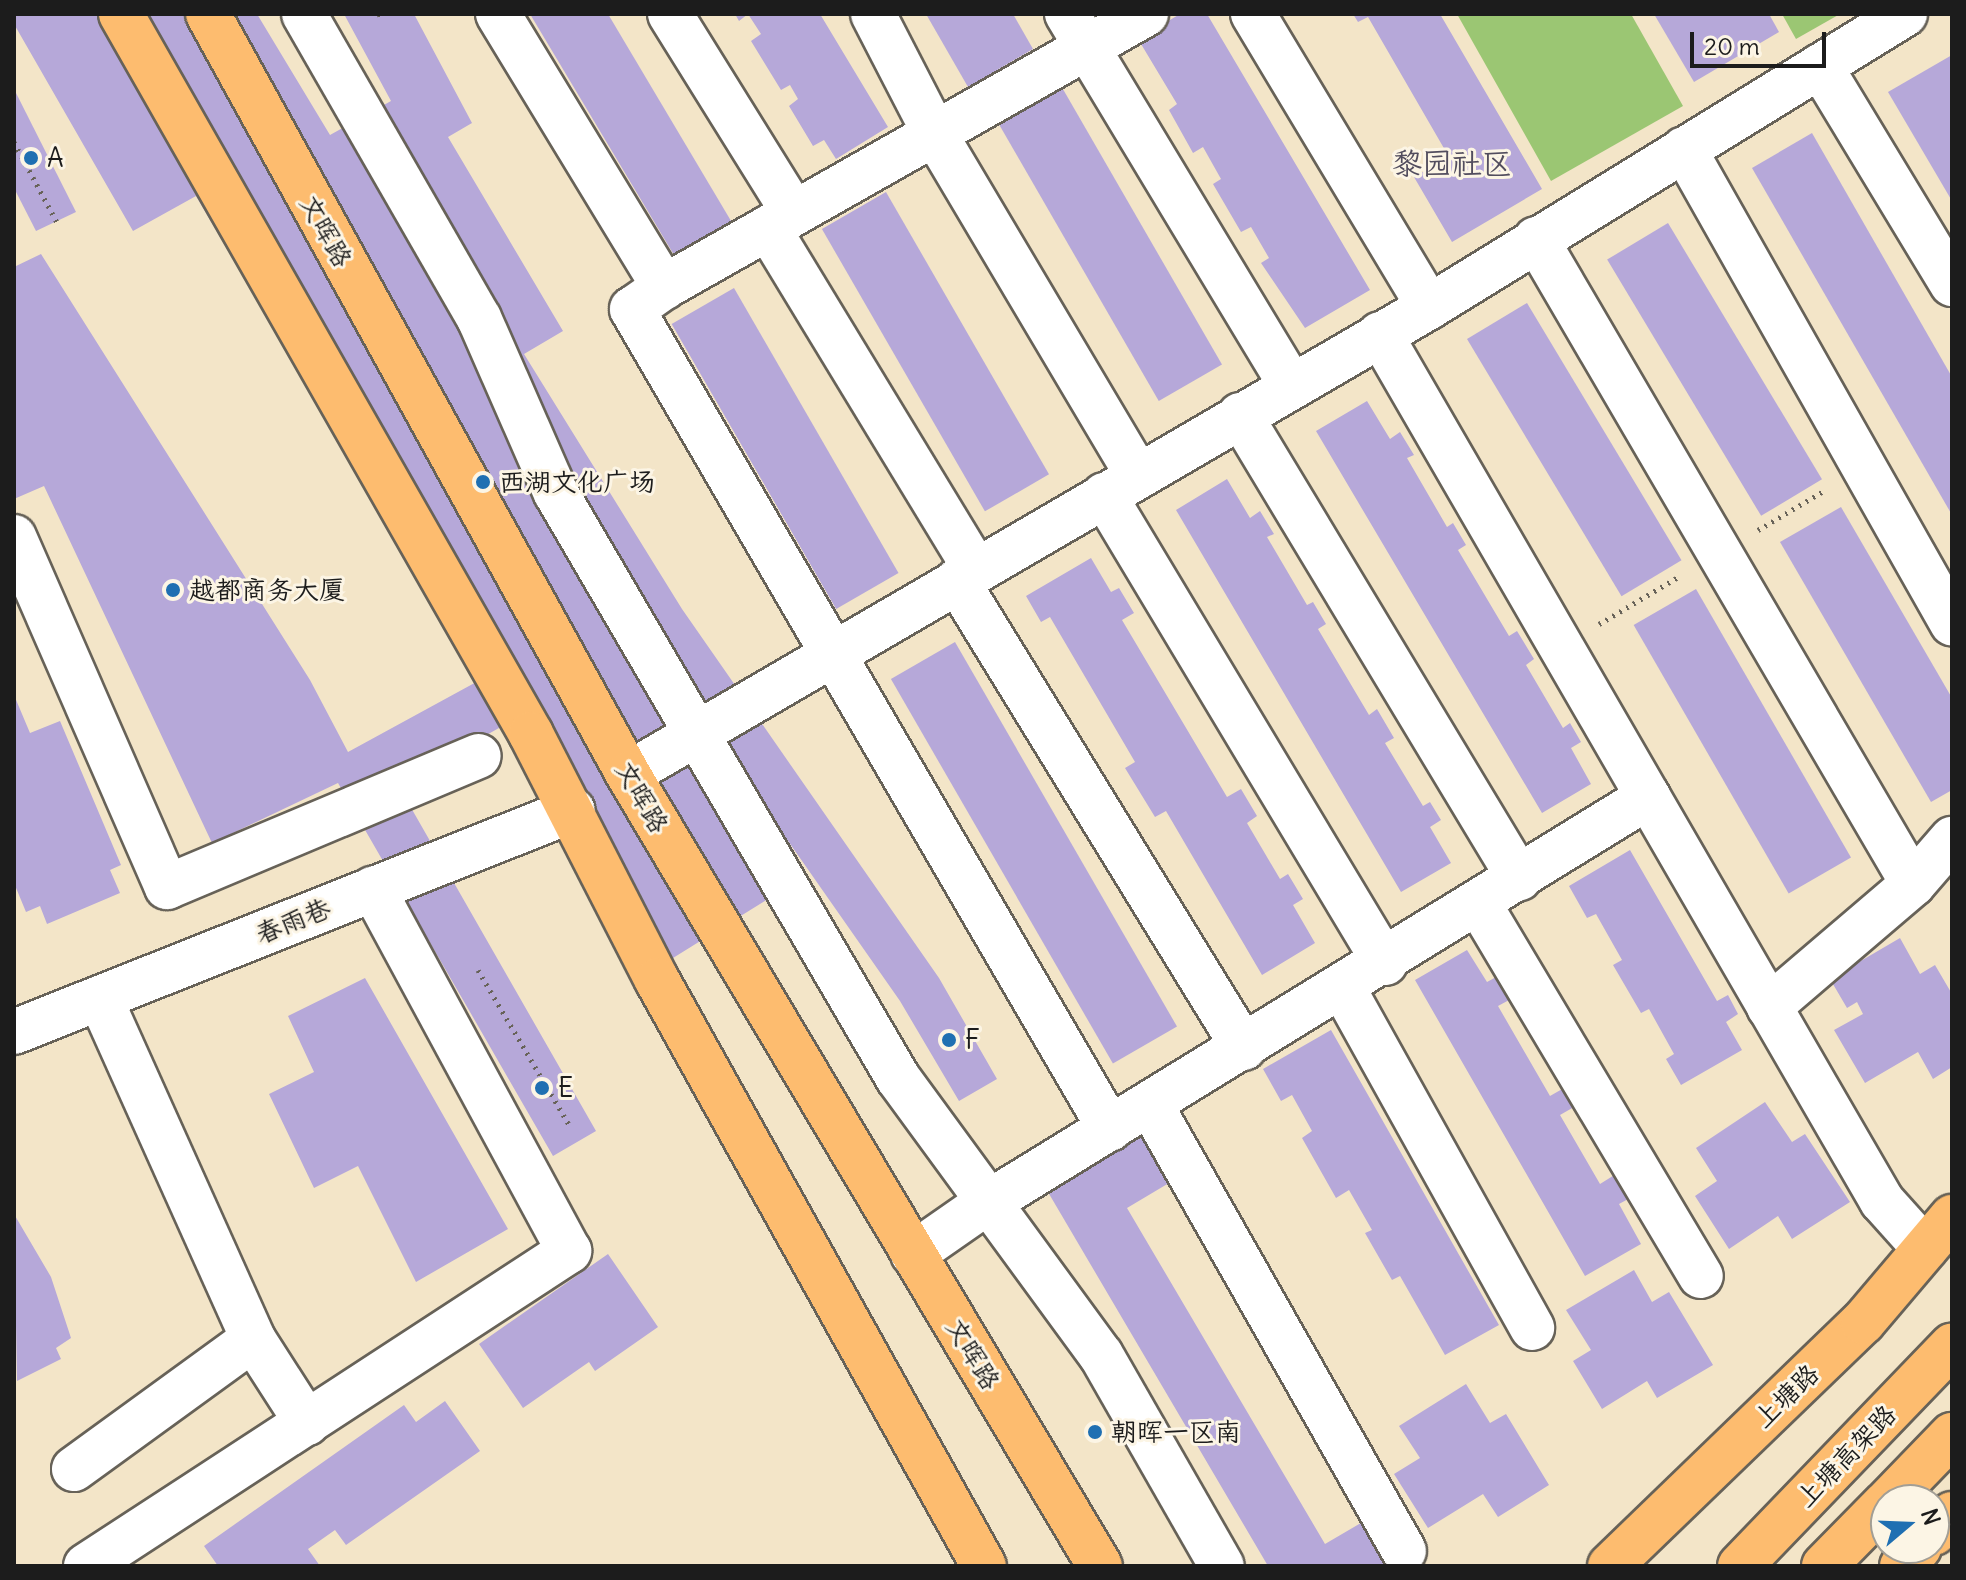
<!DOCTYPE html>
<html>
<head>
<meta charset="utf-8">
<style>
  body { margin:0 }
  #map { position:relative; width:1966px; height:1580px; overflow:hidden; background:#f3e5c8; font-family:Delius,"LXGW WenKai TC",sans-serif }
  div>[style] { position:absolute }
  .green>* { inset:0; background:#9bc673 }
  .building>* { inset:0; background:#b6a8d9; transform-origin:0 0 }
  .path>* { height:5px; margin-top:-2.5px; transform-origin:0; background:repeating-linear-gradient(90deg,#676258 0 2px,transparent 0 8px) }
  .roads { filter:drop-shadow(2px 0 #676258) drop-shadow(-2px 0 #676258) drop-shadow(0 2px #676258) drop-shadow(0 -2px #676258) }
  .minor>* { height:44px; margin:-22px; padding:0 22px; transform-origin:22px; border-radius:22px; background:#fff }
  .major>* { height:44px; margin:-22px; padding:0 22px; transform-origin:22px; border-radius:22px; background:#fdbc6f }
  .highway>* { height:44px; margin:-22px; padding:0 22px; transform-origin:22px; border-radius:22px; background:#fdbc6f }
  .dots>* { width:22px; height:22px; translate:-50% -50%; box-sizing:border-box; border:4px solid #fcf5e5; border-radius:50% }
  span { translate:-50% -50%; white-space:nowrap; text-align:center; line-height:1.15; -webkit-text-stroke:6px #fcf5e5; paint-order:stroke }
  .poi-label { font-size:26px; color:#1c1c1c }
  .left { translate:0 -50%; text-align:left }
  .street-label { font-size:26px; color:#1c1c1c }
  .quarter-label { font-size:30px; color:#524d5e }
  .frame { position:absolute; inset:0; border:16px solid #1c1c1c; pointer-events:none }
  .north { position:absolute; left:1870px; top:1484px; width:80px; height:80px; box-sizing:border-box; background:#fcf5e5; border:2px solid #a29e95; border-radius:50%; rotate:71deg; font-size:22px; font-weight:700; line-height:32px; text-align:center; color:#1c1c1c }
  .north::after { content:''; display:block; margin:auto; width:28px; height:36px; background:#1f6fb2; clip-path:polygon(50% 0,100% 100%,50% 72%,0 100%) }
  .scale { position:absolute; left:1690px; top:32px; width:136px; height:36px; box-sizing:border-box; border:4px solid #1c1c1c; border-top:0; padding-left:10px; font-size:24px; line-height:28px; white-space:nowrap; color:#1c1c1c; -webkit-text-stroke:6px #fcf5e5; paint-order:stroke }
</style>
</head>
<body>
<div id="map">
  <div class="green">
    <div style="clip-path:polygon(1457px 14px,1631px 14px,1683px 106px,1551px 181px)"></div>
    <div style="clip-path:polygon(1782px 14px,1840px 14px,1796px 39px)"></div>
  </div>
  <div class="building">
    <div style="clip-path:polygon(14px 14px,257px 14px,330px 135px,391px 101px,344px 14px,414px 14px,472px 123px,448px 137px,563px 331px,524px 354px,682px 609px,939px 978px,997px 1079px,959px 1101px,900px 1001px,646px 638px,784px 889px,644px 976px,506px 724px,398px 785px,596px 1131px,553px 1156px,338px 783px,212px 843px,44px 486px,14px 499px,14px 267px,41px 254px,310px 680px,348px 752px,480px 680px,196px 196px,133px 231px,14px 24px)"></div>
    <div style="clip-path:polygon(530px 14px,608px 14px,737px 231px,680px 265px)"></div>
    <div style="clip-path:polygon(735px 14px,820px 14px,888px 127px,836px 159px,824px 140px,813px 146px,789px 106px,798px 99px,790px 85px,781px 90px,751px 41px,761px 34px,748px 14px,739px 21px)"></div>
    <div style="clip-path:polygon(926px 14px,1013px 14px,1033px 49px,968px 87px)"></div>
    <div style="clip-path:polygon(1180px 14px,1207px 14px,1370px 290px,1305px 328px,1261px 263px,1269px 258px,1251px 227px,1241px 232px,1213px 184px,1221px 179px,1203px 147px,1193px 153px,1169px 110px,1177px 104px,1138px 39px)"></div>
    <div style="clip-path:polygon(1353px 14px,1440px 14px,1542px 189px,1452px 242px,1414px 177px,1449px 157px,1368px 17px,1358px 22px)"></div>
    <div style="clip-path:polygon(1654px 14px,1769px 14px,1779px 32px,1694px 82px)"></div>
    <div style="clip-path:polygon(1952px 55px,1952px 201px,1888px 92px)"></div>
    <div style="left:1060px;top:84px;width:324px;height:73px;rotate:60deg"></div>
    <div style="clip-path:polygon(14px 89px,76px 212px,36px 231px,14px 188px)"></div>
    <div style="clip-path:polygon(1812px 133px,1952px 377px,1952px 515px,1752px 168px)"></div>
    <div style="left:886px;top:192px;width:326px;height:74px;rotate:60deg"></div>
    <div style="left:1668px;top:223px;width:299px;height:71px;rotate:59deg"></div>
    <div style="left:734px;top:288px;width:329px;height:72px;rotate:60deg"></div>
    <div style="left:1527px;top:303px;width:300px;height:70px;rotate:59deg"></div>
    <div style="clip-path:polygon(1367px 401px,1390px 439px,1400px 432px,1414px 455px,1407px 458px,1447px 527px,1453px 523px,1466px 545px,1458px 550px,1509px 636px,1517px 631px,1534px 659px,1526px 665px,1563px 728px,1570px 723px,1581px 742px,1571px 748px,1591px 784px,1542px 813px,1316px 431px)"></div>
    <div style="clip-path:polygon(1227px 479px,1250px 518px,1260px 511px,1274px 534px,1267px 537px,1307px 605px,1313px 602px,1326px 624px,1318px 629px,1369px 715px,1377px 709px,1394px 738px,1385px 743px,1423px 806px,1430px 802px,1441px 820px,1430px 827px,1451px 863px,1401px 892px,1176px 510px)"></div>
    <div style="clip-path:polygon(1841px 507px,1952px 698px,1952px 790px,1931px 802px,1780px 542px)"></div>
    <div style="clip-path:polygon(1091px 558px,1111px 592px,1119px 588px,1134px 613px,1122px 620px,1227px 797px,1241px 789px,1257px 816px,1247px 823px,1280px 879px,1288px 874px,1303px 899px,1293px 905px,1315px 943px,1262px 975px,1166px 811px,1155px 817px,1125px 768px,1135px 762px,1050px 617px,1041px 622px,1026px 596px)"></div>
    <div style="left:1696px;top:589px;width:310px;height:72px;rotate:60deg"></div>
    <div style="left:955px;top:642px;width:444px;height:74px;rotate:60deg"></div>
    <div style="clip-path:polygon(14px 695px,30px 733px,60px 721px,121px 865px,110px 870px,120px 893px,47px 924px,40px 906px,26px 912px,14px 883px)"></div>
    <div style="clip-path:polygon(1630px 850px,1717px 1001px,1728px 995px,1738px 1014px,1726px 1022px,1742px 1050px,1681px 1085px,1666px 1059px,1674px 1054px,1649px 1009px,1641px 1013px,1613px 965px,1622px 960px,1596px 914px,1587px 918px,1569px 886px)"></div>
    <div style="clip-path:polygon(1900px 938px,1920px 974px,1935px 965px,1952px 994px,1952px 1067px,1933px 1079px,1918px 1052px,1865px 1083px,1834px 1030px,1863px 1014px,1857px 1002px,1847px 1008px,1830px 979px)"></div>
    <div style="clip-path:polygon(1467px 950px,1487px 982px,1498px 976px,1511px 999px,1498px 1006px,1550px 1096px,1564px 1088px,1574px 1107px,1560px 1115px,1600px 1184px,1616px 1174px,1630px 1198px,1619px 1204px,1641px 1244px,1585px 1276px,1415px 980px)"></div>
    <div style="clip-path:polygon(365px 978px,508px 1229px,416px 1282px,358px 1166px,314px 1188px,269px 1094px,314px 1072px,288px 1016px)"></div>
    <div style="clip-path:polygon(1331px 1030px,1499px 1325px,1445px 1355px,1400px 1276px,1392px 1280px,1365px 1233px,1372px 1230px,1349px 1190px,1336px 1198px,1302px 1138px,1312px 1131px,1292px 1095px,1281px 1101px,1263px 1069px)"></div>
    <div style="clip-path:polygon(1765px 1102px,1792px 1142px,1805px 1134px,1850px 1202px,1792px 1239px,1778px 1216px,1729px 1249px,1695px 1196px,1717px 1181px,1696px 1148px)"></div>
    <div style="clip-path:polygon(1139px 1131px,1169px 1183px,1127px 1208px,1325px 1544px,1366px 1520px,1393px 1566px,1268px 1566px,1045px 1187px)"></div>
    <div style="clip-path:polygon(14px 1214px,51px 1277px,71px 1338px,56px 1348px,61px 1359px,17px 1381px)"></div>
    <div style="clip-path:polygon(608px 1254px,658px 1327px,595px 1371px,589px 1362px,523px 1408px,479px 1344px)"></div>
    <div style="clip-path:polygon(1634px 1270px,1652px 1302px,1669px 1292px,1713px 1365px,1657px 1398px,1647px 1381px,1602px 1409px,1573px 1361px,1591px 1350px,1566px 1310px)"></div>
    <div style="clip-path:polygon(1466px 1384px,1490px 1423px,1506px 1414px,1549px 1485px,1498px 1517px,1483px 1494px,1428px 1528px,1394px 1474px,1420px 1458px,1399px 1426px)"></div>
    <div style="clip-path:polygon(445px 1401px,480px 1451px,346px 1545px,335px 1530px,308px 1549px,320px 1566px,218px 1566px,204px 1546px,404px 1405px,416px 1422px)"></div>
  </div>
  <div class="path">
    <div style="left:379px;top:14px;width:6px;rotate:59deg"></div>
    <div style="left:14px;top:142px;width:93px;rotate:61.8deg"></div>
    <div style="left:1758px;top:530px;width:78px;rotate:-30.8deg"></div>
    <div style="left:1599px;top:624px;width:94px;rotate:-30.7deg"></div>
    <div style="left:478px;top:970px;width:183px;rotate:59.5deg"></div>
  </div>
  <div class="roads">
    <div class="minor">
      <div style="left:304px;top:14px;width:351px;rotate:60.1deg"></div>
      <div style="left:479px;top:318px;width:191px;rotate:66.3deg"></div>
      <div style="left:556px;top:493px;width:678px;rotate:59.69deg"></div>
      <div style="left:898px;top:1078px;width:343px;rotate:53.8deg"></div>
      <div style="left:1101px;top:1355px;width:243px;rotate:60.2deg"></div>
      <div style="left:498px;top:14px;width:320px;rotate:58.7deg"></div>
      <div style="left:664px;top:287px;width:39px;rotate:145deg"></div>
      <div style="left:632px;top:309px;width:949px;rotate:59.76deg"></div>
      <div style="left:670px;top:14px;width:234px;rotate:58.1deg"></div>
      <div style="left:873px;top:14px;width:135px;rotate:62.7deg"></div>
      <div style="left:935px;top:134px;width:398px;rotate:59.3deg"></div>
      <div style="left:1067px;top:14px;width:434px;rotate:58.9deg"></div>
      <div style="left:1253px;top:14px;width:342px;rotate:59deg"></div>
      <div style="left:1820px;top:66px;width:255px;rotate:58.8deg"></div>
      <div style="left:1684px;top:149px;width:545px;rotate:60.52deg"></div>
      <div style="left:768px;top:228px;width:400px;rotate:58.7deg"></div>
      <div style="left:1536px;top:239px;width:747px;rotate:59.69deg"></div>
      <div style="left:664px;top:287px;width:554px;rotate:-29.53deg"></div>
      <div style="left:1380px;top:334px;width:1002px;rotate:59.93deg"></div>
      <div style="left:1882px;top:1201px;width:64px;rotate:48.1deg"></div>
      <div style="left:1240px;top:415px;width:541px;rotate:58.93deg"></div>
      <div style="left:1104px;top:495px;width:546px;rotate:59.02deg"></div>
      <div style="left:14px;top:537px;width:382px;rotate:66.4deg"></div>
      <div style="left:167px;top:887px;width:338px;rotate:-22.8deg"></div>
      <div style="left:957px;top:581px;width:548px;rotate:58.43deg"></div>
      <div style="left:628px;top:774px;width:927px;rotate:-30.24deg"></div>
      <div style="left:1429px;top:307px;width:559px;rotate:-31.61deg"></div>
      <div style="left:1479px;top:904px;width:433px;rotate:59.2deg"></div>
      <div style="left:1343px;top:988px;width:389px;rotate:60.9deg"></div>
      <div style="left:100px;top:998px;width:374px;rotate:65.8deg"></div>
      <div style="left:253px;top:1339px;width:100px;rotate:57.3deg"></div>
      <div style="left:1769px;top:1007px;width:189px;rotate:-40.5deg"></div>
      <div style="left:1913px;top:884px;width:60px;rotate:-49.1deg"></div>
      <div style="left:14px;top:1032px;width:601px;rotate:-21.66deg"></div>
      <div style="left:1150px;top:1104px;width:514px;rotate:60.39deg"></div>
      <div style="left:913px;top:1254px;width:77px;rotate:-34.9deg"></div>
      <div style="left:976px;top:1210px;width:789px;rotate:-31.57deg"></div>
      <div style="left:74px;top:1469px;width:221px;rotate:-36deg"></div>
      <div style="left:86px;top:1566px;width:577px;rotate:-33.11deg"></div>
      <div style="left:569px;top:1251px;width:412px;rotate:-118.4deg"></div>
    </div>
    <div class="major">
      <div style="left:121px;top:14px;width:829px;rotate:60.34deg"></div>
      <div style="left:531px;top:734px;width:276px;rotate:62.9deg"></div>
      <div style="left:657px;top:980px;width:671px;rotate:60.84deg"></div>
      <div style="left:208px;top:14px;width:868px;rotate:61.07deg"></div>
      <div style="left:628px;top:774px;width:922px;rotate:59.21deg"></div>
      <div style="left:1934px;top:1533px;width:26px;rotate:-47deg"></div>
      <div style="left:1610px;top:1566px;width:351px;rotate:-44deg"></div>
      <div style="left:1863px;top:1322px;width:138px;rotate:-49.7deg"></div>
      <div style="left:1902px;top:1566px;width:25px;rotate:-47deg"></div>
    </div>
    <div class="highway">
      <div style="left:1889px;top:1500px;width:91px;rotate:-45.9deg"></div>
      <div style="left:1740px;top:1566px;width:306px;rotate:-46.1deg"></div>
      <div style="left:1824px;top:1566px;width:88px;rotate:-45.5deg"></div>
    </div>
  </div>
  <div class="dots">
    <div style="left:31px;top:158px;background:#1f6fb2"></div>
    <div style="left:483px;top:482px;background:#1f6fb2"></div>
    <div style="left:173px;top:590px;background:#1f6fb2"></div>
    <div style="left:949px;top:1040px;background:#1f6fb2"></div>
    <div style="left:542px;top:1088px;background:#1f6fb2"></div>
    <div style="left:1095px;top:1432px;background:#1f6fb2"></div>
  </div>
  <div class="poi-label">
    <span class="left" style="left:47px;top:158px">A</span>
    <span class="left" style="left:499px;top:482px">西湖文化广场</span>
    <span class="left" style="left:189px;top:590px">越都商务大厦</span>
    <span class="left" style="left:965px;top:1040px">F</span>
    <span class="left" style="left:558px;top:1088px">E</span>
    <span class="left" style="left:1111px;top:1432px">朝晖一区南</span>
  </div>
  <div class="street-label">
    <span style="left:326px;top:231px;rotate:61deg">文晖路</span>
    <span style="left:642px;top:797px;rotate:60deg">文晖路</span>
    <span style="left:293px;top:921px;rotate:-22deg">春雨巷</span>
    <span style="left:973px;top:1354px;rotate:59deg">文晖路</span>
    <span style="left:1786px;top:1396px;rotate:-44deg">上塘路</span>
    <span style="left:1846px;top:1456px;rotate:-46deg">上塘高架路</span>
  </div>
  <div class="quarter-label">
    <span style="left:1452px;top:163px">黎园社区</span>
  </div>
  <div class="frame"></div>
  <div class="north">N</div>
  <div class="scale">20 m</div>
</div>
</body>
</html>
